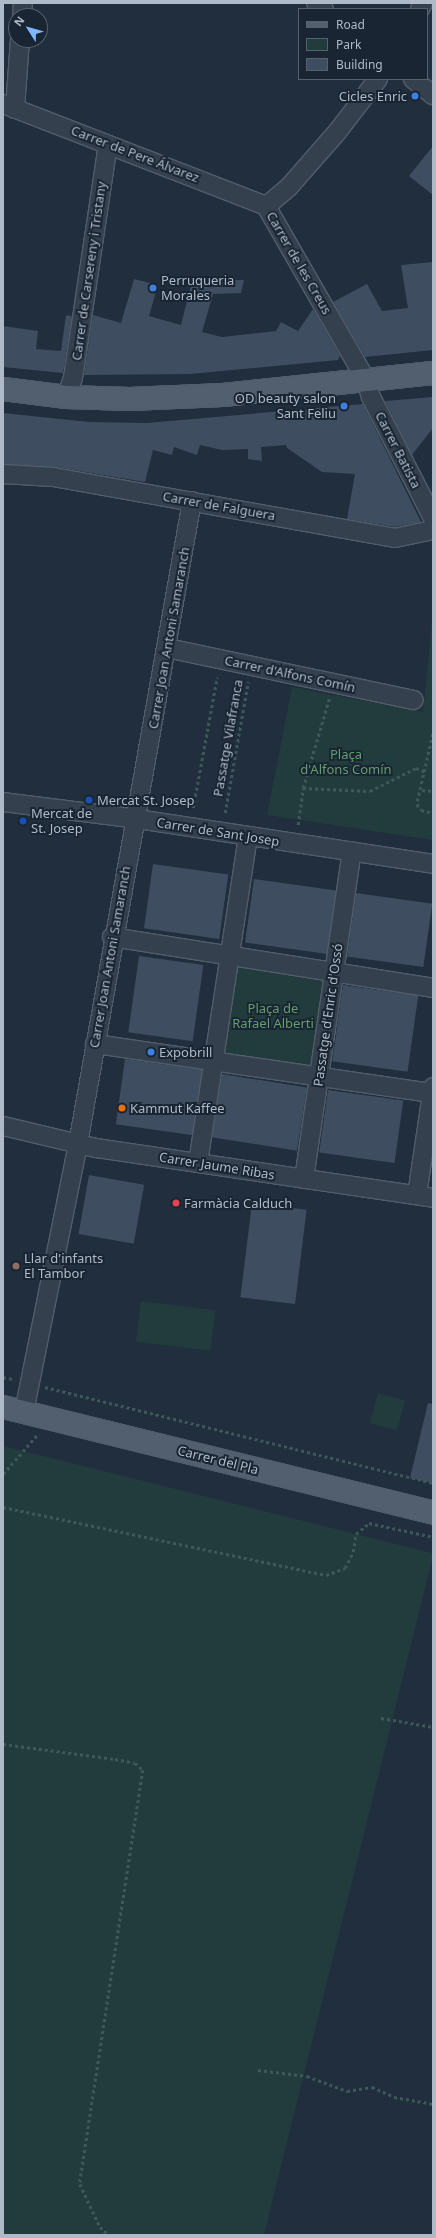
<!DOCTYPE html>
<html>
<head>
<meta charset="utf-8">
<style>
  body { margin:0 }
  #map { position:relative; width:436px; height:2238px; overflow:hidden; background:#202e3e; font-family:"Noto Sans",sans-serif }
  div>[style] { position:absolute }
  .green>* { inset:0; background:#223c3e; transform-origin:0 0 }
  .building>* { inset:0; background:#3f4d60; transform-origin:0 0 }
  .path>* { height:2.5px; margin-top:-1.25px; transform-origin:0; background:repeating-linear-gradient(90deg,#3d5859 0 3px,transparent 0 6px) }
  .roads { filter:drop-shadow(1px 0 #525d6b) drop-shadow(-1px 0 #525d6b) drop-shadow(0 1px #525d6b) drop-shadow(0 -1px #525d6b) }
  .minor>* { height:18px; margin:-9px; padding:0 9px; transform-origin:9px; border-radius:9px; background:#34404d }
  .major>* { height:22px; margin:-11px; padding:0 11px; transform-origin:11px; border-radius:11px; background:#525f6e }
  .dots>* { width:11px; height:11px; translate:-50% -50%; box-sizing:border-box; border:2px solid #192532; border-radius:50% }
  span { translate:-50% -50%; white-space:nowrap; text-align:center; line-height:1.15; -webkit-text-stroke:4px #192532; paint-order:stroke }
  .poi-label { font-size:13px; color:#afbac9 }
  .right { translate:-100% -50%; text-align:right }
  .left { translate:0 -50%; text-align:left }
  .street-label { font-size:13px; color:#afbac9 }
  .park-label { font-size:13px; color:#649d6e }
  .frame { position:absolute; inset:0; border:4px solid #afbac9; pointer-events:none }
  .legend { position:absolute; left:298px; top:8px; width:130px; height:72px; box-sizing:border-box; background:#192532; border:1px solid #55616e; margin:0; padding:5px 7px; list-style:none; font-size:12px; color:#afbac9 }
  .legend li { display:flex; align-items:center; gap:8px; height:20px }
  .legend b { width:20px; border:1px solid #55616e }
  .north { position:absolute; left:8px; top:8px; width:40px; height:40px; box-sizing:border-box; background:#192532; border:1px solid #55616e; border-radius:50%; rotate:307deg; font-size:11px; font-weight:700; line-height:16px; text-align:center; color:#afbac9 }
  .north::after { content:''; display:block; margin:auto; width:14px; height:18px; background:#7fb6ff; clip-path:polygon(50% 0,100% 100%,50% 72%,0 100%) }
</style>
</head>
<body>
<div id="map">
  <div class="green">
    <div style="clip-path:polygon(432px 621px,433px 840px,267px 815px,292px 687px,423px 712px)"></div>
    <div style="left:236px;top:964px;width:90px;height:92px;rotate:9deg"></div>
    <div style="left:141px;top:1301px;width:75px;height:41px;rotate:7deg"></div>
    <div style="left:378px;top:1393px;width:28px;height:31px;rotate:15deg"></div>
    <div style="left:3px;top:1446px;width:444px;height:789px;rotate:14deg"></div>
  </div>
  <div class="building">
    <div style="clip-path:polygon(433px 146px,433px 195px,409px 176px)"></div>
    <div style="clip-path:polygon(433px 262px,433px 350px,365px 357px,333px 302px,367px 284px,382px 311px,408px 308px,401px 265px)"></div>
    <div style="clip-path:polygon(134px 279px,158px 285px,149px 316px,181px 325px,192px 281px,244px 280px,241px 293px,213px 294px,202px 332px,222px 337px,276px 331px,281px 322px,298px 331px,313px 309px,340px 356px,338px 360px,190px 374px,84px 375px,93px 315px,121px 323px)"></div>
    <div style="clip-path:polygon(66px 315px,72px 316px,63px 373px,3px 367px,3px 326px,38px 331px,36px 349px,61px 351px)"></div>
    <div style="clip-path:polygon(433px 397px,433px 428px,412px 455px,385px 401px)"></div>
    <div style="clip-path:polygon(363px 404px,421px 522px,395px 527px,347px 519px,355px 474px,322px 472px,287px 448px,286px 445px,261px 447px,262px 461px,248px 459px,248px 449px,222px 450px,200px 445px,197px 455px,174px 447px,172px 455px,153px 450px,145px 482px,55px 467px,3px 464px,3px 413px,89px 422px,147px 423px)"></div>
    <div style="left:153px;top:864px;width:76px;height:65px;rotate:8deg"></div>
    <div style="left:254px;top:879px;width:83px;height:64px;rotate:8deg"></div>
    <div style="left:356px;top:893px;width:77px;height:64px;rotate:8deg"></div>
    <div style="left:139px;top:956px;width:65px;height:77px;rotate:8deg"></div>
    <div style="left:343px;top:985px;width:76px;height:77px;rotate:8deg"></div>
    <div style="left:125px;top:1059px;width:78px;height:66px;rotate:8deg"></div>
    <div style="left:222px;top:1074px;width:86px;height:64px;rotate:9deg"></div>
    <div style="left:328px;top:1090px;width:76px;height:63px;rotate:8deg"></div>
    <div style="left:89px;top:1175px;width:56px;height:60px;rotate:10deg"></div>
    <div style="left:252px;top:1203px;width:55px;height:95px;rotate:7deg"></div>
    <div style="clip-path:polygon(428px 1403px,433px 1404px,433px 1483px,410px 1478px)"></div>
  </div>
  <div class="path">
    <div style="left:433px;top:734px;width:72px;rotate:102.9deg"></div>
    <div style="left:417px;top:804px;width:7px;rotate:56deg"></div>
    <div style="left:421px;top:810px;width:12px;rotate:14deg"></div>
    <div style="left:303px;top:788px;width:67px;rotate:2.6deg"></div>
    <div style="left:370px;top:791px;width:51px;rotate:-26.6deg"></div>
    <div style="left:416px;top:768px;width:11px;rotate:22deg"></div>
    <div style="left:422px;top:790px;width:11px;rotate:5deg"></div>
    <div style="left:193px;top:808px;width:133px;rotate:-79.6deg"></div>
    <div style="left:225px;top:813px;width:133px;rotate:-80deg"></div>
    <div style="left:298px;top:825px;width:37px;rotate:-82deg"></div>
    <div style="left:303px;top:788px;width:93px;rotate:-73.7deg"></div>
    <div style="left:3px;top:1377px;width:10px;rotate:11deg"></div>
    <div style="left:45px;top:1387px;width:400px;rotate:13.9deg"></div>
    <div style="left:3px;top:1474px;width:52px;rotate:-48.9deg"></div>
    <div style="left:3px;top:1507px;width:330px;rotate:11.9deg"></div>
    <div style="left:326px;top:1575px;width:20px;rotate:-20deg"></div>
    <div style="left:345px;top:1568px;width:18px;rotate:-63deg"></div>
    <div style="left:353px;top:1552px;width:18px;rotate:-81deg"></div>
    <div style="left:356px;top:1534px;width:17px;rotate:-40deg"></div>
    <div style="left:369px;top:1523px;width:66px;rotate:12.3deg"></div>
    <div style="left:381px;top:1718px;width:53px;rotate:9.8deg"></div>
    <div style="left:3px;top:1744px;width:113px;rotate:7.6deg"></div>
    <div style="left:115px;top:1759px;width:20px;rotate:11deg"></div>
    <div style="left:135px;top:1763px;width:11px;rotate:41deg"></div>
    <div style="left:143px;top:1770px;width:419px;rotate:98.7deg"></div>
    <div style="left:80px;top:2184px;width:47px;rotate:65.1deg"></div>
    <div style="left:100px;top:2227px;width:12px;rotate:42deg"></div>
    <div style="left:258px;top:2070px;width:49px;rotate:7deg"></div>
    <div style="left:307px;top:2076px;width:43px;rotate:20.6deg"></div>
    <div style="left:347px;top:2091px;width:25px;rotate:-9deg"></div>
    <div style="left:372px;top:2087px;width:24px;rotate:24deg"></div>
    <div style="left:394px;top:2097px;width:40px;rotate:10deg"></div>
  </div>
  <div class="roads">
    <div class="minor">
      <div style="left:316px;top:3px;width:10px;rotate:37deg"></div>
      <div style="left:420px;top:9px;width:7px;rotate:-63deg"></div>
      <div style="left:22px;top:16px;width:13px;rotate:-86deg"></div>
      <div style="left:378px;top:79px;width:66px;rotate:127.6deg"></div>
      <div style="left:338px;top:131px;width:74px;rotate:131.2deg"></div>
      <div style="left:289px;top:187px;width:30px;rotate:140deg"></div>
      <div style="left:266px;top:206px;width:201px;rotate:60.1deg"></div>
      <div style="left:366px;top:380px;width:18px;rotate:74deg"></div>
      <div style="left:371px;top:397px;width:136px;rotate:62.9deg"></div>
      <div style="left:413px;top:79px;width:26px;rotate:39deg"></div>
      <div style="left:3px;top:104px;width:282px;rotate:21.2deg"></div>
      <div style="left:15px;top:109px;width:69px;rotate:-85.9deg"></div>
      <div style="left:66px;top:397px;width:20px;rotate:-70deg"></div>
      <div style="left:73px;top:378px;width:236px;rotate:-81.5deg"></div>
      <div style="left:3px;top:474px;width:50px;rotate:3.4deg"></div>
      <div style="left:53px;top:477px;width:347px;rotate:10.1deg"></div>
      <div style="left:395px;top:538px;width:39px;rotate:-12deg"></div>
      <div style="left:167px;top:648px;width:252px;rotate:11.9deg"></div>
      <div style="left:3px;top:802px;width:135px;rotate:7.2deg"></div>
      <div style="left:137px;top:819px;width:299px;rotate:8.6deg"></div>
      <div style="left:112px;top:937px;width:325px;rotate:9deg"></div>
      <div style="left:95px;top:1044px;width:341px;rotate:8.3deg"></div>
      <div style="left:3px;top:1126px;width:96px;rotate:13.3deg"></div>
      <div style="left:96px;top:1148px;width:341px;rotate:8.4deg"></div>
      <div style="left:198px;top:1163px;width:329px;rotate:-81.3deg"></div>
      <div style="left:304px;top:1179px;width:331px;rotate:-81.7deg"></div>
      <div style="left:417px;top:1195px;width:109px;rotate:-81.6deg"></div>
      <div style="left:24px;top:1412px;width:273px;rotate:-78.6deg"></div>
      <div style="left:78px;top:1144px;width:653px;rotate:-79.95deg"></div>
    </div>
    <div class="major">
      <div style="left:3px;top:389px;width:64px;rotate:7.2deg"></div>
      <div style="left:66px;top:397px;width:64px;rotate:1.8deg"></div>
      <div style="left:130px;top:399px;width:93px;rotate:-2.5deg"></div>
      <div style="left:223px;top:395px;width:211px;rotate:-6deg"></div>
      <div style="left:3px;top:1407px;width:443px;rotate:13.8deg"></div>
    </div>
  </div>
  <div class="dots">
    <div style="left:415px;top:96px;background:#3f7fe0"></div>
    <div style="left:153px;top:288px;background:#3f7fe0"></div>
    <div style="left:344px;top:406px;background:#3f7fe0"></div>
    <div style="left:89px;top:800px;background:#1a4fb4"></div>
    <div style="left:23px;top:821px;background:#1a4fb4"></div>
    <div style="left:151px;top:1052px;background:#3f7fe0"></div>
    <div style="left:122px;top:1108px;background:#e8710a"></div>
    <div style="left:176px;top:1203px;background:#e0444e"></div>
    <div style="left:16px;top:1266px;background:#8d6e63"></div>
  </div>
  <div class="poi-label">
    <span class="right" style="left:407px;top:96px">Cicles Enric</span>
    <span class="left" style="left:161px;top:288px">Perruqueria<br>Morales</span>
    <span class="right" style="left:336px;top:406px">OD beauty salon<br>Sant Feliu</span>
    <span class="left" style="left:97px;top:800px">Mercat St. Josep</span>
    <span class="left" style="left:31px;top:821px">Mercat de<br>St. Josep</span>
    <span class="left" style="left:159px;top:1052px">Expobrill</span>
    <span class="left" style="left:130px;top:1108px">Kammut Kaffee</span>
    <span class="left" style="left:184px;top:1203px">Farmàcia Calduch</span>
    <span class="left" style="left:24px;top:1266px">Llar d'infants<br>El Tambor</span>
  </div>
  <div class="street-label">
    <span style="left:135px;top:154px;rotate:21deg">Carrer de Pere Álvarez</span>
    <span style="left:299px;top:263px;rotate:60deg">Carrer de les Creus</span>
    <span style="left:89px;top:271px;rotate:-82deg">Carrer de Carsereny i Tristany</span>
    <span style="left:398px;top:450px;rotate:63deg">Carrer Batista</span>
    <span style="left:219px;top:506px;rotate:10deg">Carrer de Falguera</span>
    <span style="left:169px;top:638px;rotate:-80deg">Carrer Joan Antoni Samaranch</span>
    <span style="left:290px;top:674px;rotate:12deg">Carrer d'Alfons Comín</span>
    <span style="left:228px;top:738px;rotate:-80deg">Passatge Vilafranca</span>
    <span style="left:218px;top:832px;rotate:9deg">Carrer de Sant Josep</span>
    <span style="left:110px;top:957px;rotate:-80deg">Carrer Joan Antoni Samaranch</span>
    <span style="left:328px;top:1015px;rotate:-82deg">Passatge d'Enric d'Ossó</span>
    <span style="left:217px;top:1166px;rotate:9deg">Carrer Jaume Ribas</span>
    <span style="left:218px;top:1460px;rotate:14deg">Carrer del Pla</span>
  </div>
  <div class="park-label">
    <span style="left:346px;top:762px">Plaça<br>d'Alfons Comín</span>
    <span style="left:273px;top:1016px">Plaça de<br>Rafael Alberti</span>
  </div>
  <div class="frame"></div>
  <ul class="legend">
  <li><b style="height:5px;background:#525f6e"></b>Road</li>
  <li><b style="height:11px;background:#223c3e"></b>Park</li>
  <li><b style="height:11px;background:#3f4d60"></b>Building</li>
  </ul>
  <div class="north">N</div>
</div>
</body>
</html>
